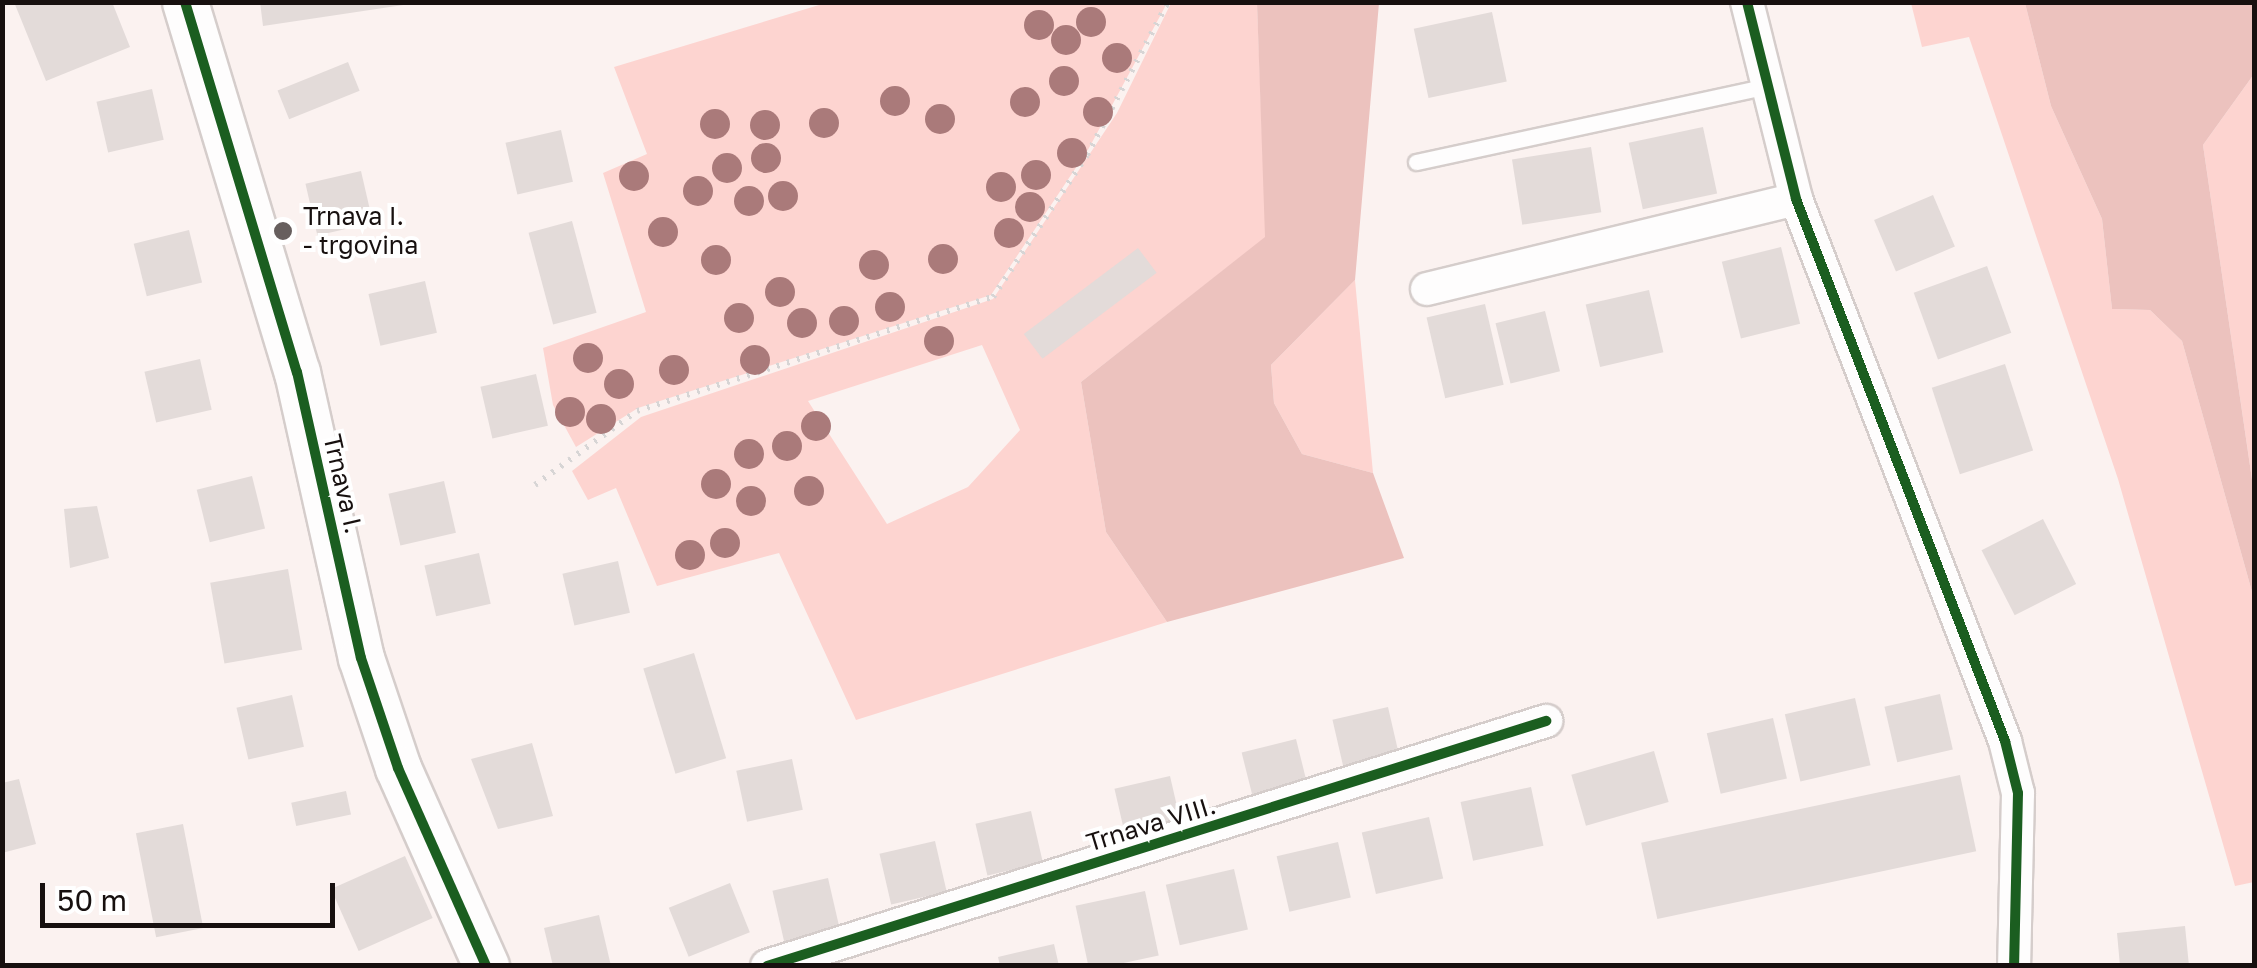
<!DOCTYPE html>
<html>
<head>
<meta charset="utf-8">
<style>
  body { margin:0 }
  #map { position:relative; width:2257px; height:968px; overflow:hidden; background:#fbf2f0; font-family:"Golos Text",sans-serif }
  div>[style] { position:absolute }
  .green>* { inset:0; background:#fdd4d0 }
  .forest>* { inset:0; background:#ecc2be }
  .building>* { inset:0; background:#e3dbd9; transform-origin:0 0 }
  .path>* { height:6px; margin-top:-3px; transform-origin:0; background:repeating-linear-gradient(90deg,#d7d5d5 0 2.5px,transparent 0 10.5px) }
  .roads { filter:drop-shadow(2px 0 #d5cdcb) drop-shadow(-2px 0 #d5cdcb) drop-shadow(0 2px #d5cdcb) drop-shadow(0 -2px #d5cdcb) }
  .lane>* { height:15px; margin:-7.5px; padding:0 7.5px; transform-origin:7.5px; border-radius:7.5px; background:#fefdfd }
  .street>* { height:32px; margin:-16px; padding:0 16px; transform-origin:16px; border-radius:16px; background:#fefdfd }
  .secondary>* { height:45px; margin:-22.5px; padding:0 22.5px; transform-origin:22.5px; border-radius:22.5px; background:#fefdfd }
  .cycleway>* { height:10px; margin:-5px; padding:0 5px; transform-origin:5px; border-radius:5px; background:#1b5e20 }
  .trees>* { width:30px; height:30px; margin:-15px; border-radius:50%; background:#aa7a7a }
  .dots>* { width:28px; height:28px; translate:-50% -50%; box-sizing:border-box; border:5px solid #fff; border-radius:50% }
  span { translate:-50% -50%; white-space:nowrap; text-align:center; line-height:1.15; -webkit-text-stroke:8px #fff; paint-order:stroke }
  .poi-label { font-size:25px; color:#17100f }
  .left { translate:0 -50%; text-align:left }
  .street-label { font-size:25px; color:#17100f }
  .frame { position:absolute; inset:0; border:5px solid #17100f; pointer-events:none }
  .scale { position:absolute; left:40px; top:883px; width:295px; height:45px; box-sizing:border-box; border:5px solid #17100f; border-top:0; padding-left:12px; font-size:30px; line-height:35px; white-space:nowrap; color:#17100f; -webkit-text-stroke:8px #fff; paint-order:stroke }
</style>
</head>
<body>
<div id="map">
  <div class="green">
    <div style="clip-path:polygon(829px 2px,1166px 5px,1089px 148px,991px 295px,638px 408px,576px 447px,553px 405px,543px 348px,646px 312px,603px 173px,647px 154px,614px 67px)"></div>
    <div style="clip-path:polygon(evenodd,1171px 3px,1257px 3px,1266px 237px,1081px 382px,1106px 532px,1167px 622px,856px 720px,779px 553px,657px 586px,616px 488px,588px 500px,572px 471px,641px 417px,993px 299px,1117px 113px,1171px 3px,982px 345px,1020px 430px,968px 487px,887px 524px,808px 401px,982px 345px)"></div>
    <div style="clip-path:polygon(1911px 3px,2025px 3px,2051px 106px,2102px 219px,2112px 309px,2150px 310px,2182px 341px,2254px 599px,2254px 882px,2235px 886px,2118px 479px,1969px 37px,1922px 47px)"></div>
    <div style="clip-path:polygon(2254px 74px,2254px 493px,2203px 145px)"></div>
    <div style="clip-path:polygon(1355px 280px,1373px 473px,1302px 454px,1274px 403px,1271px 365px)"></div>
  </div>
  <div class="forest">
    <div style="clip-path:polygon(1257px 3px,1379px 3px,1355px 280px,1271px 365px,1274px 403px,1302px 454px,1373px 473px,1404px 558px,1167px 622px,1106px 532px,1081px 382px,1265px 237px)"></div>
    <div style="clip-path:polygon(2025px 3px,2254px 3px,2254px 74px,2203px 145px,2254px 493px,2254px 599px,2182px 341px,2150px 310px,2112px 309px,2102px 219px,2051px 106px)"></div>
  </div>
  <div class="building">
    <div style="clip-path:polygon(14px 2px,112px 2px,130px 47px,46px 81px)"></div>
    <div style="clip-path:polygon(260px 2px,410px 2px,410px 4px,263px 26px)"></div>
    <div style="left:1492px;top:12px;width:71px;height:80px;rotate:78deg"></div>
    <div style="left:348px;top:62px;width:31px;height:76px;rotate:68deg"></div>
    <div style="left:152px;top:89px;width:52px;height:57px;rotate:77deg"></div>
    <div style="left:1703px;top:127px;width:68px;height:76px;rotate:78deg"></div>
    <div style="left:561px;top:130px;width:53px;height:57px;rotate:77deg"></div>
    <div style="left:1591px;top:147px;width:66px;height:80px;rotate:81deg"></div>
    <div style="left:361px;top:171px;width:53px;height:57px;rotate:77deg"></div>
    <div style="left:1933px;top:195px;width:56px;height:64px;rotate:67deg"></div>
    <div style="left:572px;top:221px;width:95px;height:45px;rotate:75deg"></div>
    <div style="left:189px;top:230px;width:54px;height:57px;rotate:76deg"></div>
    <div style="left:1781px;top:247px;width:79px;height:61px;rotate:76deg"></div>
    <div style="left:1138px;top:248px;width:31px;height:143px;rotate:53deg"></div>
    <div style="left:1987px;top:266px;width:71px;height:78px;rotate:70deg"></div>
    <div style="left:425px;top:281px;width:53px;height:58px;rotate:77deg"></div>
    <div style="left:1649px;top:290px;width:64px;height:65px;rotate:77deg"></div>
    <div style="left:1485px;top:304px;width:83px;height:60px;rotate:77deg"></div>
    <div style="left:1545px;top:311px;width:62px;height:51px;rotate:76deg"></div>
    <div style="left:200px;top:359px;width:52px;height:57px;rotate:77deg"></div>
    <div style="left:2005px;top:364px;width:91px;height:77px;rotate:72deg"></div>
    <div style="left:536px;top:374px;width:53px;height:57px;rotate:77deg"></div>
    <div style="left:252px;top:476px;width:54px;height:57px;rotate:76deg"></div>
    <div style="left:444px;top:481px;width:53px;height:57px;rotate:77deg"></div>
    <div style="clip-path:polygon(97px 506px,109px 558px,70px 568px,64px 509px)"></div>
    <div style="left:2043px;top:519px;width:73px;height:69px;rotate:63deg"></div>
    <div style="left:479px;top:553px;width:52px;height:56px;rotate:77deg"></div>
    <div style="left:618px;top:561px;width:53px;height:57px;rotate:77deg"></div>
    <div style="left:288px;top:569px;width:82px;height:79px;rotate:80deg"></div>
    <div style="left:694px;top:653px;width:110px;height:53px;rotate:73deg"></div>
    <div style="left:1940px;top:694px;width:57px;height:57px;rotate:77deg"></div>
    <div style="left:292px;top:695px;width:53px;height:57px;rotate:77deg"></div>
    <div style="left:1855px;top:698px;width:69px;height:72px;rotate:77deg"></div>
    <div style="left:1388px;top:707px;width:52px;height:57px;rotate:77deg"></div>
    <div style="left:1773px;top:718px;width:62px;height:68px;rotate:77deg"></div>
    <div style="left:1296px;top:739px;width:54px;height:56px;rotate:76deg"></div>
    <div style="clip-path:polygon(532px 743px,553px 816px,498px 829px,471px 759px)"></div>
    <div style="left:1654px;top:751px;width:53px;height:86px;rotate:74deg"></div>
    <div style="left:792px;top:759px;width:52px;height:57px;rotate:78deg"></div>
    <div style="left:1960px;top:775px;width:78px;height:326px;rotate:78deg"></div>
    <div style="left:1170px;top:776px;width:53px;height:57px;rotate:77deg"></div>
    <div style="clip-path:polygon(19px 779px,36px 844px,2px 853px,2px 783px)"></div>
    <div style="left:1531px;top:787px;width:60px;height:72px;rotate:78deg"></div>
    <div style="left:346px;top:791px;width:24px;height:56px;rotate:78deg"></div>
    <div style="left:1031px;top:811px;width:53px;height:57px;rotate:77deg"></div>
    <div style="left:1429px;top:817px;width:63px;height:69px;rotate:77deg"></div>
    <div style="left:183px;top:824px;width:106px;height:48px;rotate:79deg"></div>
    <div style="left:935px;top:841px;width:52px;height:57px;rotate:77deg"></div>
    <div style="left:1338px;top:842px;width:57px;height:63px;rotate:77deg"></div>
    <div style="left:405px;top:856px;width:68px;height:81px;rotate:66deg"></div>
    <div style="left:1234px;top:869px;width:62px;height:70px;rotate:77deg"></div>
    <div style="left:828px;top:878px;width:53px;height:57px;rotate:77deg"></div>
    <div style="left:730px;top:883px;width:53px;height:66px;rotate:68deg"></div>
    <div style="left:1145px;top:891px;width:66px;height:71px;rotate:78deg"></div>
    <div style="clip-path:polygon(599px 915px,611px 966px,553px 966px,544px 928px)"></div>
    <div style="clip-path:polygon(2185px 926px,2189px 966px,2120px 966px,2117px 933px)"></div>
    <div style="clip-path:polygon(1054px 944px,1059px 966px,1000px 966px,998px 957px)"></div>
  </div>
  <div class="path">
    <div style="left:535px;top:485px;width:126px;rotate:-36deg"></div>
    <div style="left:637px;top:411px;width:374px;rotate:-17.8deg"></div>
    <div style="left:993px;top:297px;width:170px;rotate:-56.5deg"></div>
    <div style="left:1087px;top:155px;width:173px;rotate:-62.1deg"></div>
  </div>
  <div class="roads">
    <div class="lane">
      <div style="left:1416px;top:162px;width:360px;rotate:-12.2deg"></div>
    </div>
    <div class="street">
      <div style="left:1747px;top:2px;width:203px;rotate:76deg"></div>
      <div style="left:1796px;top:199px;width:581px;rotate:68.91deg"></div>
      <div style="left:2005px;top:741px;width:54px;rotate:76deg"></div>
      <div style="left:2018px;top:793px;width:173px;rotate:91.3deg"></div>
      <div style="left:1427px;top:289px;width:380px;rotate:-13.7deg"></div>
      <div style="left:767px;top:966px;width:817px;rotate:-17.46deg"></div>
    </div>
    <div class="secondary">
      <div style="left:185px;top:2px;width:387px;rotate:73.2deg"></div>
      <div style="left:297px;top:372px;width:293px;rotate:77.4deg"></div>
      <div style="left:361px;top:658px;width:116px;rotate:71.4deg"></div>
      <div style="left:398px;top:768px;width:217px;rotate:66deg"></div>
    </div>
  </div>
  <div class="cycleway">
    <div style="left:185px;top:2px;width:387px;rotate:73.2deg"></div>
    <div style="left:297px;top:372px;width:293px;rotate:77.4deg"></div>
    <div style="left:361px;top:658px;width:116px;rotate:71.4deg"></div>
    <div style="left:398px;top:768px;width:217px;rotate:66deg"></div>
    <div style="left:1747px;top:2px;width:203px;rotate:76deg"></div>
    <div style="left:1796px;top:199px;width:581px;rotate:68.91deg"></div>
    <div style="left:2005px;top:741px;width:54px;rotate:76deg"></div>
    <div style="left:2018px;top:793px;width:173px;rotate:91.3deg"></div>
    <div style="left:767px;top:966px;width:817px;rotate:-17.46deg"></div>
  </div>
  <div class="trees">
    <div style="left:1091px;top:22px"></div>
    <div style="left:1039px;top:25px"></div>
    <div style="left:1066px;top:40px"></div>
    <div style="left:1117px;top:58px"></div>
    <div style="left:1064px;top:81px"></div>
    <div style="left:895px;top:101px"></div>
    <div style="left:1025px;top:102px"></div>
    <div style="left:1098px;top:112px"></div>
    <div style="left:940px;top:119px"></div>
    <div style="left:824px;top:123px"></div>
    <div style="left:715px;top:124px"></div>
    <div style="left:765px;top:125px"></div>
    <div style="left:1072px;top:153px"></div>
    <div style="left:766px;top:158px"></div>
    <div style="left:727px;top:168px"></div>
    <div style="left:1036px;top:175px"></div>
    <div style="left:634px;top:176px"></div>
    <div style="left:1001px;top:187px"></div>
    <div style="left:698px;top:191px"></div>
    <div style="left:783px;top:196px"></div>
    <div style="left:749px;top:201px"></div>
    <div style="left:1030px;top:207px"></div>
    <div style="left:663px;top:232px"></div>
    <div style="left:1009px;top:233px"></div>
    <div style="left:943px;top:259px"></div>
    <div style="left:716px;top:260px"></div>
    <div style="left:874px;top:265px"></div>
    <div style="left:780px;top:292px"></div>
    <div style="left:890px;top:307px"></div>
    <div style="left:739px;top:318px"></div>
    <div style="left:844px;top:321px"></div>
    <div style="left:802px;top:323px"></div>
    <div style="left:939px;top:341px"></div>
    <div style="left:588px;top:358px"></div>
    <div style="left:755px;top:360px"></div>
    <div style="left:674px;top:370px"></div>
    <div style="left:619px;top:384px"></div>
    <div style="left:570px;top:412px"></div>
    <div style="left:601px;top:419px"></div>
    <div style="left:816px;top:426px"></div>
    <div style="left:787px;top:446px"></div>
    <div style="left:749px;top:454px"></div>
    <div style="left:716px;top:484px"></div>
    <div style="left:809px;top:491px"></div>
    <div style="left:751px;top:501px"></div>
    <div style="left:725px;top:543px"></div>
    <div style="left:690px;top:555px"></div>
  </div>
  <div class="dots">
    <div style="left:283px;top:231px;background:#675f5e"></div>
  </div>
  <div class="poi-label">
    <span class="left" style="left:303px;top:231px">Trnava I.<br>- trgovina</span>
  </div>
  <div class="street-label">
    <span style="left:343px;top:484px;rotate:77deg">Trnava I.</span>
    <span style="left:1151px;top:824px;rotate:-17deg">Trnava VIII.</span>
  </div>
  <div class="frame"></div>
  <div class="scale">50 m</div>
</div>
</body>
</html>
